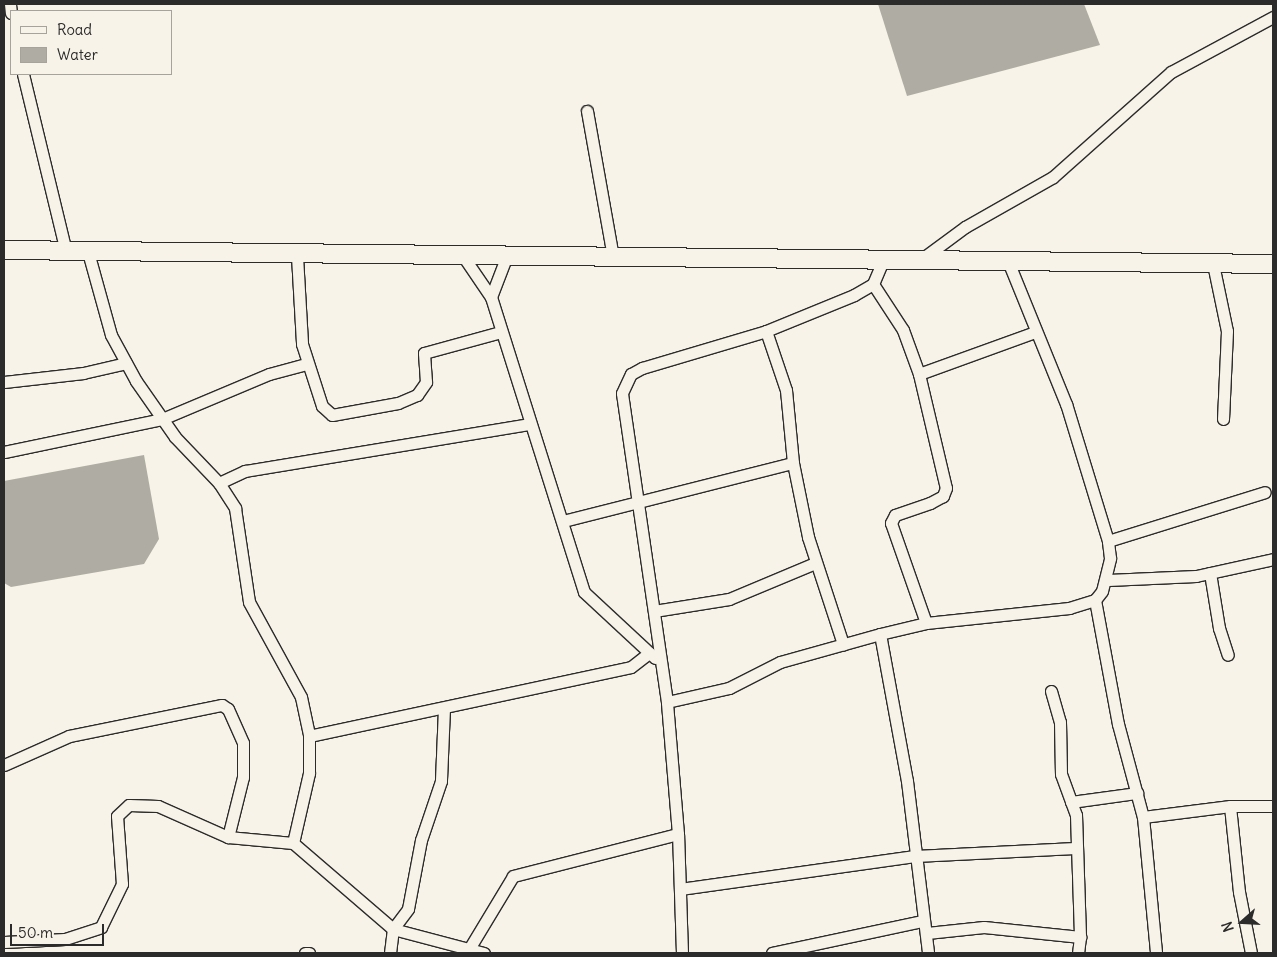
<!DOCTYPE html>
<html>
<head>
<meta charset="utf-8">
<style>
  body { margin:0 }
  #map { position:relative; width:1277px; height:957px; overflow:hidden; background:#f7f3e8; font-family:Delius,sans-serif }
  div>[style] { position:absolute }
  .water>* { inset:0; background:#afaca4 }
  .roads { filter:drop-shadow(1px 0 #2b2b2b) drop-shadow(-1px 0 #2b2b2b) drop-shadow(0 1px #2b2b2b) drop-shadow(0 -1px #2b2b2b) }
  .street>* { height:11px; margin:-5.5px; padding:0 5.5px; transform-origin:5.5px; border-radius:5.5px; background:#f7f3e8 }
  .primary>* { height:18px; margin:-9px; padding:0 9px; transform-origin:9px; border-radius:9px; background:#f7f3e8 }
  span { translate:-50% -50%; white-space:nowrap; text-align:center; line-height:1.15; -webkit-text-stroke:5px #f7f3e8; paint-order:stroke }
  .frame { position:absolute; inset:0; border:5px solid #2b2b2b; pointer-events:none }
  .legend { position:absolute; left:10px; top:10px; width:162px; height:65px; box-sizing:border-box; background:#f7f3e8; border:1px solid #a5a39c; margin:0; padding:6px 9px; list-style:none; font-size:15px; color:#2b2b2b }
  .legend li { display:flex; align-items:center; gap:10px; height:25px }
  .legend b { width:25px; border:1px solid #a5a39c }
  .north { position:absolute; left:1217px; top:897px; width:50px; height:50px; -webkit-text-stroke:4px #f7f3e8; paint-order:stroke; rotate:251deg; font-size:14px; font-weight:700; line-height:20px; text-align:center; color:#2b2b2b }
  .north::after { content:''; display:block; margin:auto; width:18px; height:22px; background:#2b2b2b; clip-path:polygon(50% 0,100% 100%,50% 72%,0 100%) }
  .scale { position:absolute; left:10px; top:924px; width:94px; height:22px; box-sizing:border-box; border:2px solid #2b2b2b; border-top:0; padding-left:6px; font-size:15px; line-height:18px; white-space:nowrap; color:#2b2b2b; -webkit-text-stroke:4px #f7f3e8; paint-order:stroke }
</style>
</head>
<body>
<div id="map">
  <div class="water">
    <div style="clip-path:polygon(878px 4px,1084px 4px,1100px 45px,907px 96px)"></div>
    <div style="clip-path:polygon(144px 455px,159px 539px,144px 564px,11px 587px,4px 583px,4px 481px)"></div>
  </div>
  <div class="roads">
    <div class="street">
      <div style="left:10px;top:4px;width:9px;rotate:84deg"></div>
      <div style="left:23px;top:74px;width:183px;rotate:76.4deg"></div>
      <div style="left:587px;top:111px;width:148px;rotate:79.9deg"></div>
      <div style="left:88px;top:252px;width:86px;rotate:74.5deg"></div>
      <div style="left:111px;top:335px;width:52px;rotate:61.5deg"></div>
      <div style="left:136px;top:381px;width:68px;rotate:55.1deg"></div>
      <div style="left:175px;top:437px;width:64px;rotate:46.3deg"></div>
      <div style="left:219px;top:483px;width:30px;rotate:57deg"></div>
      <div style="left:235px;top:508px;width:95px;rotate:81.5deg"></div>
      <div style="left:249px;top:602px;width:108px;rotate:61.3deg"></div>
      <div style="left:301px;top:697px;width:40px;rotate:78deg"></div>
      <div style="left:297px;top:256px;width:88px;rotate:86.7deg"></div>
      <div style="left:302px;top:344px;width:65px;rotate:72.1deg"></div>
      <div style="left:322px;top:406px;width:13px;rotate:42deg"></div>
      <div style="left:332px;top:415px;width:67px;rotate:-10.3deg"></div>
      <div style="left:398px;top:403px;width:21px;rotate:-23deg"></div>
      <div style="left:417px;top:395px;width:16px;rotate:-55deg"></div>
      <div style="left:426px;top:382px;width:29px;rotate:-94deg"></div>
      <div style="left:424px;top:353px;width:80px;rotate:-15.3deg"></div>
      <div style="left:463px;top:256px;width:50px;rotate:55.7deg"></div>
      <div style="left:491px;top:297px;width:309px;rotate:72.5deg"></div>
      <div style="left:584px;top:592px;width:97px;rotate:42.9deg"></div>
      <div style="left:919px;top:261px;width:57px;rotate:-36.5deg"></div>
      <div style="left:965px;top:227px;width:101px;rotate:-29.6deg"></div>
      <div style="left:1053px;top:177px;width:158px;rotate:-41.7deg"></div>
      <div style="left:1171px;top:72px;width:116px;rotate:-28.3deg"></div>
      <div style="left:1213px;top:264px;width:68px;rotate:78.2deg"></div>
      <div style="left:1227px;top:331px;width:88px;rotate:92.6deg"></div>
      <div style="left:873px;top:284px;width:55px;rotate:56.9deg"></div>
      <div style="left:903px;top:330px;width:47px;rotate:70deg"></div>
      <div style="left:919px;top:374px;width:123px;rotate:-19.9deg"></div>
      <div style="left:491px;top:297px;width:42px;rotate:-69deg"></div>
      <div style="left:766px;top:331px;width:62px;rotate:71.3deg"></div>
      <div style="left:786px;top:390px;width:73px;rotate:84.5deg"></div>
      <div style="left:793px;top:463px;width:76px;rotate:78.5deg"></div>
      <div style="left:808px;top:537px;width:113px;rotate:71.9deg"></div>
      <div style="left:919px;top:374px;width:117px;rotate:76.7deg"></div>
      <div style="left:946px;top:488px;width:9px;rotate:111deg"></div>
      <div style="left:943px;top:496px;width:15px;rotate:152deg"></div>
      <div style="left:930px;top:503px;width:37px;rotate:161deg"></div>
      <div style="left:895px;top:515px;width:9px;rotate:117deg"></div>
      <div style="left:891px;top:523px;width:106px;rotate:70.7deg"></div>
      <div style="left:4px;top:382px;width:80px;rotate:-6.5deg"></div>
      <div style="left:83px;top:373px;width:44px;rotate:-13.1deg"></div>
      <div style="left:4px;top:452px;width:161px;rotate:-11.8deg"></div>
      <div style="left:162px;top:419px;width:116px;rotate:-22.8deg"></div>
      <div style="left:269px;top:374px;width:39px;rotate:-15deg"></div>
      <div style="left:219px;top:483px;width:29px;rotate:-25deg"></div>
      <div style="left:245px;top:471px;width:288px;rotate:-9.4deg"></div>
      <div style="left:563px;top:521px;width:237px;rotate:-14.2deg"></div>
      <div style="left:1108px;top:541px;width:164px;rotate:-17.3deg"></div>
      <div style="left:1210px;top:573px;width:56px;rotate:80.7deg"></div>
      <div style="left:1219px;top:628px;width:28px;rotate:72deg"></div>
      <div style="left:1108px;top:580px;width:88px;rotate:-2.6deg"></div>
      <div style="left:1196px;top:576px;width:79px;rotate:-12.4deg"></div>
      <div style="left:1095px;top:600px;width:126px;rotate:79.5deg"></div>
      <div style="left:1118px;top:724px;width:96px;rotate:75deg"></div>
      <div style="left:1143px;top:817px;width:137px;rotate:84.5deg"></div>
      <div style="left:654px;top:611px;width:76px;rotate:-9.1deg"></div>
      <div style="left:729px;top:599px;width:93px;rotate:-22.7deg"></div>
      <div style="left:880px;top:634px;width:149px;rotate:79.6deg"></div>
      <div style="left:907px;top:781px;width:173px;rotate:83deg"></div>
      <div style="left:1051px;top:691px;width:32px;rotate:74deg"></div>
      <div style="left:1060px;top:722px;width:52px;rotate:88.9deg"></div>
      <div style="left:1061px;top:774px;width:44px;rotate:69.9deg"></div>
      <div style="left:1076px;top:815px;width:122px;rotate:88.1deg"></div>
      <div style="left:667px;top:702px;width:64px;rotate:-12.7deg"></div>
      <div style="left:729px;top:688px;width:57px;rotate:-27deg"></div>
      <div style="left:780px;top:662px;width:104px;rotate:-15.6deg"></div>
      <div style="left:880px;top:634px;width:47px;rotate:-13.4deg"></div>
      <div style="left:926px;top:623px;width:144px;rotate:-6deg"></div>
      <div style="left:1069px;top:608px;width:27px;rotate:-17deg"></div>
      <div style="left:1095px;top:600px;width:11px;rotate:-52deg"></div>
      <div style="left:1102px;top:591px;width:34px;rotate:-76deg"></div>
      <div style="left:1110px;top:558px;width:17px;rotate:-97deg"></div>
      <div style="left:1108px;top:541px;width:143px;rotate:-107deg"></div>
      <div style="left:1066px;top:404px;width:154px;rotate:-112.1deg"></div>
      <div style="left:444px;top:708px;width:73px;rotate:92.4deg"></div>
      <div style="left:441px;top:781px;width:62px;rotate:108.7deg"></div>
      <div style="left:421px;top:840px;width:70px;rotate:100.7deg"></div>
      <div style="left:408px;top:909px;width:25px;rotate:127deg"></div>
      <div style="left:393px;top:929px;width:132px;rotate:-139.3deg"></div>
      <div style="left:293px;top:843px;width:72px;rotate:-77.1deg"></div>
      <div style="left:309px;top:773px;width:37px;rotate:-90deg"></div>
      <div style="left:309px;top:736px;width:329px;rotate:-12.1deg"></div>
      <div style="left:631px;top:667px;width:23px;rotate:-38deg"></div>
      <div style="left:4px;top:765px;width:71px;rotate:-24deg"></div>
      <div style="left:69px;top:736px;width:156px;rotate:-11.5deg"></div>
      <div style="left:222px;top:705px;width:7px;rotate:34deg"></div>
      <div style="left:228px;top:709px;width:37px;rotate:66deg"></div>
      <div style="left:243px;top:743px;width:34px;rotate:90deg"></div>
      <div style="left:243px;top:777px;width:62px;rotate:104deg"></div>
      <div style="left:228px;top:837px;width:65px;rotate:5.3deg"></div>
      <div style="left:1071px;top:802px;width:67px;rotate:-7.8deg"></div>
      <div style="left:1143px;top:817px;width:88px;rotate:-7.2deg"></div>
      <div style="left:680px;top:889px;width:237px;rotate:-8deg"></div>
      <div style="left:915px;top:856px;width:160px;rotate:-2.9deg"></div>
      <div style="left:927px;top:933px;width:57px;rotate:-6deg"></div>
      <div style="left:984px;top:927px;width:97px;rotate:5.9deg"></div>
      <div style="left:1080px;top:937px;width:16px;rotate:97deg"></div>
      <div style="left:4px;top:942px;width:61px;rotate:-2.8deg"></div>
      <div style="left:65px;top:939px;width:38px;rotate:-18deg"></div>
      <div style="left:101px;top:927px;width:48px;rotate:-64deg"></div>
      <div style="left:122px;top:884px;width:68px;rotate:-94.2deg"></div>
      <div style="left:117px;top:816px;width:16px;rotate:-43deg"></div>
      <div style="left:129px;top:805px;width:29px;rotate:2deg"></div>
      <div style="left:158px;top:806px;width:77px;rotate:23.9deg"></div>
      <div style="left:469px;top:949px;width:85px;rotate:-58.9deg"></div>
      <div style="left:513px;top:876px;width:170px;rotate:-14.3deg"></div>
      <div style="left:305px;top:953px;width:4px"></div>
      <div style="left:390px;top:953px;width:24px;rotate:-83deg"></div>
      <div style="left:393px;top:929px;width:94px;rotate:14.8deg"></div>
      <div style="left:682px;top:953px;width:119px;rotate:-91.9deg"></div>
      <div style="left:678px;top:834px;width:132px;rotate:-94.8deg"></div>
      <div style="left:667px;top:702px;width:312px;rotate:-98.3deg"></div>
      <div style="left:622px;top:393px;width:21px;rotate:-65deg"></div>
      <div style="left:631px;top:374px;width:13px;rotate:-29deg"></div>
      <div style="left:642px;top:368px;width:129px;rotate:-16.6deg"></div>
      <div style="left:766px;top:331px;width:95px;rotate:-22.2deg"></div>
      <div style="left:854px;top:295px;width:22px;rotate:-30deg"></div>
      <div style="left:873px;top:284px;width:26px;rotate:-67deg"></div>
      <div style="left:772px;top:953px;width:154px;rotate:-12deg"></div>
      <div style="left:1251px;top:953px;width:62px;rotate:-101.1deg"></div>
      <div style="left:1239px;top:892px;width:86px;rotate:-96deg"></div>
      <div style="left:1230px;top:806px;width:43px"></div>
    </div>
    <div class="primary">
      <div style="left:4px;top:250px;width:1269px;rotate:0.63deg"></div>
    </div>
  </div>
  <div class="frame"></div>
  <ul class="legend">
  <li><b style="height:6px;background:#f7f3e8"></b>Road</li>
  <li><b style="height:14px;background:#afaca4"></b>Water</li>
  </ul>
  <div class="north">N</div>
  <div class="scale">50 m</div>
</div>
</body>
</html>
